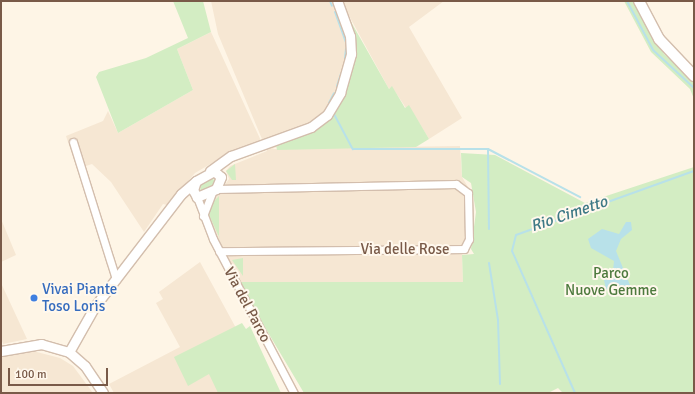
<!DOCTYPE html>
<html>
<head>
<meta charset="utf-8">
<style>
  body { margin:0 }
  #map { position:relative; width:695px; height:394px; overflow:hidden; background:#fef5e6; font-family:Signika,sans-serif }
  div>[style] { position:absolute }
  .residential>* { inset:0; background:#f6e7d3 }
  .green>* { inset:0; background:#d3edc3 }
  .water>* { inset:0; background:#b8e1e9 }
  .stream>* { height:2px; margin:-1px; padding:0 1px; transform-origin:1px; border-radius:1px; background:#b8e1e9 }
  .roads { filter:drop-shadow(1px 0 #d3bead) drop-shadow(-1px 0 #d3bead) drop-shadow(0 1px #d3bead) drop-shadow(0 -1px #d3bead) }
  .minor>* { height:7px; margin:-3.5px; padding:0 3.5px; transform-origin:3.5px; border-radius:3.5px; background:#fff }
  .tertiary>* { height:9px; margin:-4.5px; padding:0 4.5px; transform-origin:4.5px; border-radius:4.5px; background:#fff }
  .secondary>* { height:10px; margin:-5px; padding:0 5px; transform-origin:5px; border-radius:5px; background:#fff }
  .dots>* { width:11px; height:11px; translate:-50% -50%; box-sizing:border-box; border:2px solid #fff8ed; border-radius:50% }
  span { translate:-50% -50%; white-space:nowrap; text-align:center; line-height:1.15; -webkit-text-stroke:4px #fff8ed; paint-order:stroke }
  .street-label { font-size:15px; color:#795a48 }
  .park-label { font-size:15px; color:#4d7a3d }
  .shop-label { font-size:15px; color:#366cbe }
  .left { translate:0 -50%; text-align:left }
  .water-label { font-size:16px; color:#3e7986; font-style:italic }
  .frame { position:absolute; inset:0; border:2px solid #795a48; pointer-events:none }
  .scale { position:absolute; left:8px; top:368px; width:100px; height:18px; box-sizing:border-box; border:2px solid #795a48; border-top:0; padding-left:5px; font-size:12px; line-height:14px; white-space:nowrap; color:#795a48; -webkit-text-stroke:3px #fff8ed; paint-order:stroke }
</style>
</head>
<body>
<div id="map">
  <div class="residential">
    <div style="clip-path:polygon(evenodd,211px 1px,338px 1px,354px 54px,322px 126px,272px 149px,460px 146px,462px 177px,468px 187px,469px 246px,462px 255px,463px 282px,238px 282px,212px 224px,210px 205px,229px 179px,226px 171px,230px 166px,267px 151px,218px 34px,211px 1px,219px 197px,219px 237px,212px 203px,219px 197px)"></div>
    <div style="clip-path:polygon(341px 1px,444px 1px,409px 27px,462px 118px,429px 139px,409px 106px,406px 108px,392px 87px,389px 89px)"></div>
    <div style="clip-path:polygon(211px 32px,262px 143px,229px 153px,195px 173px,167px 205px,163px 204px,144px 232px,111px 182px,92px 164px,77px 169px,66px 136px,103px 121px,108px 111px,118px 133px,193px 90px,177px 49px)"></div>
    <div style="clip-path:polygon(1px 219px,16px 255px,1px 262px)"></div>
    <div style="clip-path:polygon(200px 262px,236px 328px,227px 393px,114px 393px,109px 384px,180px 347px,156px 303px,163px 299px,159px 292px)"></div>
    <div style="clip-path:polygon(1px 283px,27px 339px,3px 344px,1px 338px)"></div>
    <div style="clip-path:polygon(33px 351px,60px 358px,73px 366px,93px 393px,1px 393px,1px 357px)"></div>
  </div>
  <div class="green">
    <div style="clip-path:polygon(173px 1px,203px 1px,211px 32px,177px 49px,193px 90px,118px 133px,96px 77px,99px 72px,146px 58px,188px 38px)"></div>
    <div style="clip-path:polygon(624px 1px,634px 1px,664px 54px,694px 81px,694px 99px,690px 89px,651px 52px)"></div>
    <div style="clip-path:polygon(346px 13px,389px 89px,392px 86px,405px 108px,409px 105px,429px 139px,416px 147px,277px 150px,276px 145px,297px 137px,330px 108px,350px 58px)"></div>
    <div style="clip-path:polygon(461px 153px,495px 155px,585px 203px,694px 167px,694px 393px,563px 393px,558px 388px,550px 392px,304px 393px,238px 282px,463px 282px,462px 255px,474px 254px,471px 249px,476px 212px,471px 183px,462px 177px)"></div>
    <div style="clip-path:polygon(235px 164px,236px 180px,232px 180px,226px 171px)"></div>
    <div style="clip-path:polygon(212px 177px,215px 182px,211px 188px,200px 192px,201px 182px)"></div>
    <div style="clip-path:polygon(219px 196px,219px 236px,220px 239px,209px 215px,212px 203px)"></div>
    <div style="clip-path:polygon(243px 258px,243px 276px,232px 260px)"></div>
    <div style="clip-path:polygon(242px 323px,246px 329px,250px 326px,281px 393px,218px 393px,209px 374px,188px 386px,174px 357px)"></div>
  </div>
  <div class="water">
    <div style="clip-path:polygon(626px 222px,631px 222px,632px 230px,621px 239px,616px 251px,630px 285px,622px 295px,606px 289px,604px 280px,613px 270px,614px 261px,591px 248px,588px 239px,602px 229px,619px 234px)"></div>
  </div>
  <div class="stream">
    <div style="left:330px;top:1px;width:5px;rotate:68deg"></div>
    <div style="left:627px;top:1px;width:55px;rotate:62deg"></div>
    <div style="left:653px;top:50px;width:56px;rotate:42.8deg"></div>
    <div style="left:335px;top:12px;width:32px;rotate:70deg"></div>
    <div style="left:345px;top:58px;width:9px;rotate:-84deg"></div>
    <div style="left:337px;top:86px;width:13px;rotate:-72deg"></div>
    <div style="left:329px;top:103px;width:11px;rotate:-63deg"></div>
    <div style="left:339px;top:104px;width:11px;rotate:117deg"></div>
    <div style="left:334px;top:114px;width:40px;rotate:62deg"></div>
    <div style="left:353px;top:149px;width:135px"></div>
    <div style="left:488px;top:149px;width:104px;rotate:27.6deg"></div>
    <div style="left:488px;top:149px;width:80px;rotate:89.3deg"></div>
    <div style="left:489px;top:263px;width:58px;rotate:81deg"></div>
    <div style="left:498px;top:320px;width:64px;rotate:88.2deg"></div>
    <div style="left:575px;top:393px;width:155px;rotate:-113.9deg"></div>
    <div style="left:512px;top:251px;width:16px;rotate:-76deg"></div>
    <div style="left:516px;top:235px;width:189px;rotate:-19.8deg"></div>
  </div>
  <div class="roads">
    <div class="minor">
      <div style="left:73px;top:142px;width:144px;rotate:72.6deg"></div>
      <div style="left:216px;top:189px;width:240px;rotate:-1.2deg"></div>
      <div style="left:456px;top:184px;width:15px;rotate:37deg"></div>
      <div style="left:468px;top:193px;width:46px;rotate:88.8deg"></div>
      <div style="left:469px;top:239px;width:11px;rotate:117deg"></div>
      <div style="left:464px;top:249px;width:245px;rotate:179.5deg"></div>
      <div style="left:197px;top:197px;width:45px;rotate:69.1deg"></div>
      <div style="left:213px;top:239px;width:174px;rotate:62.3deg"></div>
      <div style="left:203px;top:216px;width:25px;rotate:-69deg"></div>
    </div>
    <div class="tertiary">
      <div style="left:210px;top:171px;width:26px;rotate:-36deg"></div>
      <div style="left:231px;top:156px;width:85px;rotate:-19.9deg"></div>
      <div style="left:311px;top:127px;width:20px;rotate:-37deg"></div>
      <div style="left:327px;top:115px;width:26px;rotate:-59deg"></div>
      <div style="left:340px;top:93px;width:41px;rotate:-74.2deg"></div>
      <div style="left:351px;top:54px;width:18px;rotate:-93deg"></div>
      <div style="left:350px;top:36px;width:37px;rotate:-110deg"></div>
      <div style="left:214px;top:171px;width:9px;rotate:41deg"></div>
      <div style="left:221px;top:177px;width:13px;rotate:113deg"></div>
      <div style="left:216px;top:189px;width:21px;rotate:157deg"></div>
      <div style="left:197px;top:197px;width:8px;rotate:-120deg"></div>
      <div style="left:193px;top:190px;width:9px;rotate:-72deg"></div>
      <div style="left:196px;top:181px;width:21px;rotate:-29deg"></div>
      <div style="left:1px;top:351px;width:41px;rotate:-9.9deg"></div>
      <div style="left:41px;top:344px;width:29px;rotate:16deg"></div>
      <div style="left:69px;top:352px;width:21px;rotate:41deg"></div>
      <div style="left:85px;top:366px;width:32px;rotate:56deg"></div>
      <div style="left:69px;top:352px;width:53px;rotate:-60.5deg"></div>
      <div style="left:95px;top:306px;width:141px;rotate:-52.5deg"></div>
      <div style="left:181px;top:194px;width:20px;rotate:-41deg"></div>
    </div>
    <div class="secondary">
      <div style="left:639px;top:1px;width:43px;rotate:62.2deg"></div>
      <div style="left:659px;top:39px;width:51px;rotate:46.6deg"></div>
    </div>
  </div>
  <div class="dots">
    <div style="left:34px;top:298px;background:#3f7fe0"></div>
  </div>
  <div class="street-label">
    <span style="left:405px;top:250px">Via delle Rose</span>
    <span style="left:247px;top:305px;rotate:62deg">Via del Parco</span>
  </div>
  <div class="park-label">
    <span style="left:611px;top:282px">Parco<br>Nuove Gemme</span>
  </div>
  <div class="shop-label">
    <span class="left" style="left:42px;top:298px">Vivai Piante<br>Toso Loris</span>
  </div>
  <div class="water-label">
    <span style="left:569px;top:214px;rotate:-19deg">Rio Cimetto</span>
  </div>
  <div class="frame"></div>
  <div class="scale">100 m</div>
</div>
</body>
</html>
